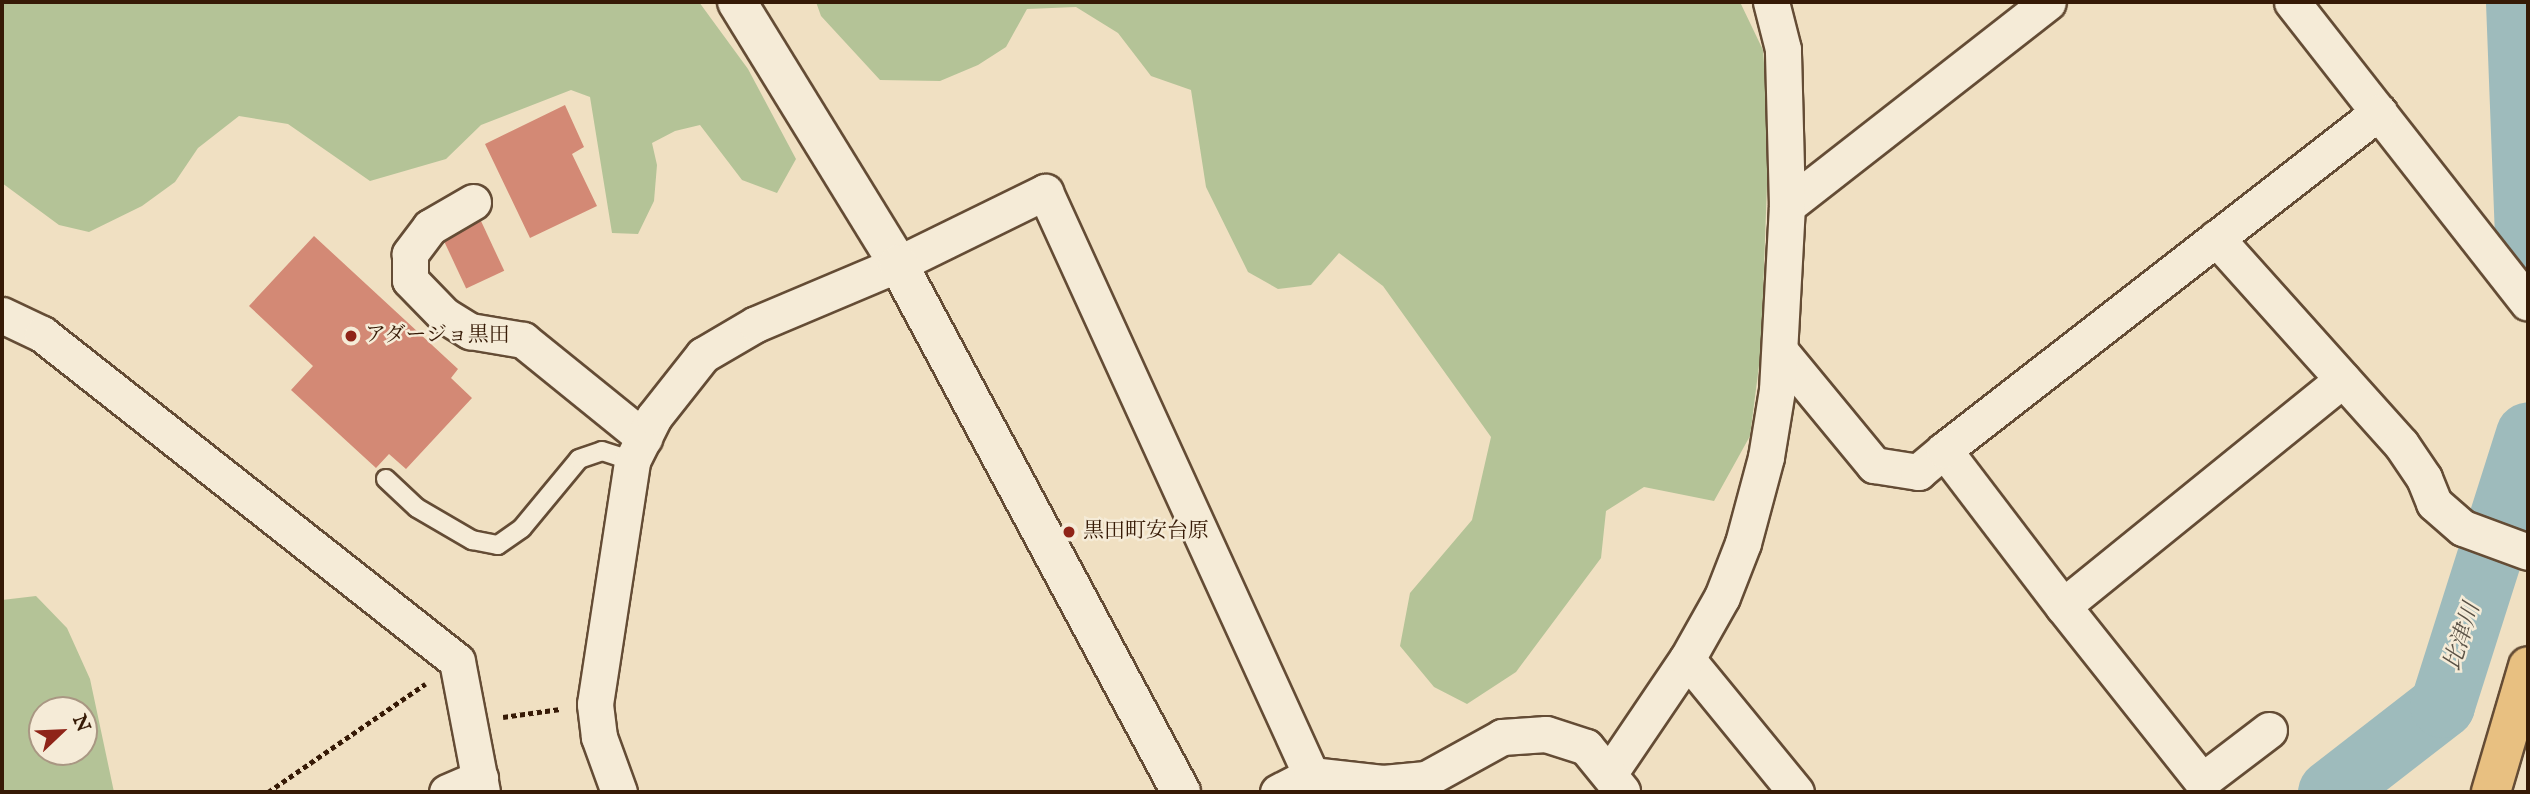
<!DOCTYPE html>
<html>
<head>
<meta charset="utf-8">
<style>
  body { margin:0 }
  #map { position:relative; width:2530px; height:794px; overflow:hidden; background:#f0e0c2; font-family:"IM FELL English","Noto Serif JP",serif }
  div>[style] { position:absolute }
  .green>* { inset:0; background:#b4c397 }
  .river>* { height:65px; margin:-32.5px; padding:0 32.5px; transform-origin:32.5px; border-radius:32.5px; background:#9ebbbc }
  .building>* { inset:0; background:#d38975; transform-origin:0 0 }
  .path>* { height:4.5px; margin-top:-2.25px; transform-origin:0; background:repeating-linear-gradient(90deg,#361a06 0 5px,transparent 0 8.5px) }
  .roads { filter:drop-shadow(2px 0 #644c35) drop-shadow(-2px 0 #644c35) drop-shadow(0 2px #644c35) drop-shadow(0 -2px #644c35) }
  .lane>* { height:18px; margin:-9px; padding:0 9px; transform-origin:9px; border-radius:9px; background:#f5ebd7 }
  .street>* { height:35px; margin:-17.5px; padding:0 17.5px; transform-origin:17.5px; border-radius:17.5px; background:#f5ebd7 }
  .secondary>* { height:38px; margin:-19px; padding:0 19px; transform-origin:19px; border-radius:19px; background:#f5ebd7 }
  .primary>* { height:38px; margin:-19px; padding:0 19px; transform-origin:19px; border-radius:19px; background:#e8c081 }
  .dots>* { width:19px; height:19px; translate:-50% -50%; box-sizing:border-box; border:4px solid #f5ebd7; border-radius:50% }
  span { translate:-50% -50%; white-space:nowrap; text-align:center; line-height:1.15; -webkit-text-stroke:5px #f5ebd7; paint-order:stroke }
  .poi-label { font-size:21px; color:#361a06 }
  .left { translate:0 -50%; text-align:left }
  .water-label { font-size:23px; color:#5a5246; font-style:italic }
  .frame { position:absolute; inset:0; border:4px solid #361a06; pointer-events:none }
  .north { position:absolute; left:28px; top:696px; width:70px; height:70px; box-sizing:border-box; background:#f5ebd7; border:2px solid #a99783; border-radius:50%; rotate:67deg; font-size:19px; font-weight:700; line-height:28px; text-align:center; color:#361a06 }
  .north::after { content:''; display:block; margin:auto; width:24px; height:32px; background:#8f2418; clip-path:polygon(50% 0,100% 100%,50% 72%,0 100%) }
</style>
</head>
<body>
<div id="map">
  <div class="green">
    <div style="clip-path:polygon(2px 2px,699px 2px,748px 69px,796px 159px,777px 193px,742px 180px,700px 125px,675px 131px,652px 143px,657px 165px,654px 201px,638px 234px,612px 233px,590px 97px,571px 90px,481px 125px,446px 159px,370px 181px,288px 124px,239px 116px,198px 148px,175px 182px,142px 206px,89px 232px,59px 225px,2px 183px)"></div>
    <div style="clip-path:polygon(816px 2px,1740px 2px,1763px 50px,1769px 130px,1761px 350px,1750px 436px,1714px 501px,1644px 487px,1606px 511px,1601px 558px,1516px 672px,1467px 704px,1434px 687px,1400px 646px,1410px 593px,1472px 520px,1491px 437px,1383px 286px,1339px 253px,1311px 285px,1278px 289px,1248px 272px,1206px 187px,1191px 90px,1151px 76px,1118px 33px,1076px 7px,1027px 9px,1006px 47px,978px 65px,940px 81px,880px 80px,821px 16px)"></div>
    <div style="clip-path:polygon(evenodd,36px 596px,67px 628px,90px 679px,114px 792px,2px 792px,2px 600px,36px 596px,42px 710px,84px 710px,84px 752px,42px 752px,42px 710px)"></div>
  </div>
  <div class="river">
    <div style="left:2518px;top:2px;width:260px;rotate:87.8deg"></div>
    <div style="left:2330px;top:792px;width:142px;rotate:-37.8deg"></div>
    <div style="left:2442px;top:705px;width:284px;rotate:-72.4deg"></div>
  </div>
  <div class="building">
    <div style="clip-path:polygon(565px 105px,584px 147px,572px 154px,597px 206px,530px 238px,485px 144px)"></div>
    <div style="left:481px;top:221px;width:55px;height:42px;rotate:65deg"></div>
    <div style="clip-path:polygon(314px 236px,458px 369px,451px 378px,472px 398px,406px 469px,389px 454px,376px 468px,291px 390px,313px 366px,249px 306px)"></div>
  </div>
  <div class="path">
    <div style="left:503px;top:717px;width:58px;rotate:-8deg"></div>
    <div style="left:268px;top:792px;width:191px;rotate:-34.5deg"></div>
  </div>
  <div class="roads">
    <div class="lane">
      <div style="left:386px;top:479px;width:42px;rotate:43.1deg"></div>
      <div style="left:417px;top:508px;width:64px;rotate:30.2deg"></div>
      <div style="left:472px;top:540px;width:26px;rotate:11deg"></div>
      <div style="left:498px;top:545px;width:29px;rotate:-35deg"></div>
      <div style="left:522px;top:528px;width:89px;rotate:-50.4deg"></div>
      <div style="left:579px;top:459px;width:24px;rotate:-19deg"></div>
      <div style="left:602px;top:451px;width:32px;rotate:18deg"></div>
    </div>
    <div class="street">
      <div style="left:2292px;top:2px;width:382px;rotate:51.9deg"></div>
      <div style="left:473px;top:202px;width:50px;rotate:149.8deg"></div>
      <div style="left:430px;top:227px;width:34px;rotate:127deg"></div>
      <div style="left:410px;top:254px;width:26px;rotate:90deg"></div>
      <div style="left:410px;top:280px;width:49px;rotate:45.8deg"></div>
      <div style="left:444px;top:315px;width:31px;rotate:32deg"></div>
      <div style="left:470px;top:331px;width:54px;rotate:9.6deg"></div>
      <div style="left:523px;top:340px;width:156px;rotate:39deg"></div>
      <div style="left:1787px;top:206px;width:331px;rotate:-38deg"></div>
      <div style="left:2216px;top:238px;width:277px;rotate:48.1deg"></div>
      <div style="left:2401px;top:444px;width:41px;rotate:55.9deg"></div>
      <div style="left:2424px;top:478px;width:27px;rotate:68deg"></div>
      <div style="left:2434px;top:503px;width:38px;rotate:41deg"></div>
      <div style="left:2463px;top:528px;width:69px;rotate:20.3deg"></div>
      <div style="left:2px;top:315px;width:44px;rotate:25.4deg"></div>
      <div style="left:42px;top:334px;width:528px;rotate:38.24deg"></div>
      <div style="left:457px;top:661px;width:133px;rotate:79.2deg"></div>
      <div style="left:1780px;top:351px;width:148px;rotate:50.5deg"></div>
      <div style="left:1874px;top:465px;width:45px;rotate:9deg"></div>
      <div style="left:1918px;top:472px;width:34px;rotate:-40deg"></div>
      <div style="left:1944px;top:450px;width:196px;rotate:52.7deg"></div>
      <div style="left:1944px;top:450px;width:551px;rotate:-37.85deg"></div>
      <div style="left:1687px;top:659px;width:172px;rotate:50.7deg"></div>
      <div style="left:2269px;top:730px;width:84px;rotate:142.7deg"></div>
      <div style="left:2202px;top:781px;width:223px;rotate:-128.5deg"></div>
      <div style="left:2063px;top:606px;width:360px;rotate:-39deg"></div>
      <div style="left:1609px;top:774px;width:139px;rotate:-55.9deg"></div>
      <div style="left:1687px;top:659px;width:71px;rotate:-60.6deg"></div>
      <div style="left:1722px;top:597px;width:58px;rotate:-68.7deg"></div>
      <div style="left:1743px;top:543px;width:89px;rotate:-75deg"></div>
      <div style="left:1766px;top:457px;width:68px;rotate:-80.7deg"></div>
      <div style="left:1777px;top:390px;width:184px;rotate:-86.9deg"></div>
      <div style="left:1787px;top:206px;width:157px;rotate:-91.5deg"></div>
      <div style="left:1783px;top:49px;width:49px;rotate:-104.3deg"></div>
      <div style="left:447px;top:792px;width:36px;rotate:-23deg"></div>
      <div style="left:619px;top:792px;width:59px;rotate:-110deg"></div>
      <div style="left:599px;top:737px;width:33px;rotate:-97deg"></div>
      <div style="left:595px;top:704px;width:246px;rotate:-81.3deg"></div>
      <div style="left:632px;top:461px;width:49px;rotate:-63.4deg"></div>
      <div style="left:654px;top:417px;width:79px;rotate:-51.7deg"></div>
      <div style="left:703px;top:355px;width:61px;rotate:-30.3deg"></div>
      <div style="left:756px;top:324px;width:154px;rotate:-22.9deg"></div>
      <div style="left:898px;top:264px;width:164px;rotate:-26.1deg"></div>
      <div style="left:1045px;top:192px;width:641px;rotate:65.47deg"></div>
      <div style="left:1278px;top:792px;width:37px;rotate:-27deg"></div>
      <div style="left:1311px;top:775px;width:72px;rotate:6.3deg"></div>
      <div style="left:1383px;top:783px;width:43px;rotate:-5.3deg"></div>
      <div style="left:1426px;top:779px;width:87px;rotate:-28.9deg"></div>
      <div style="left:1502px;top:737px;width:44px;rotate:-3.9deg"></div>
      <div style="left:1546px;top:734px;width:42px;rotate:18deg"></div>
      <div style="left:1586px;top:747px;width:57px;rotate:50.7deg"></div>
    </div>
    <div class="secondary">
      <div style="left:737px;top:2px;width:308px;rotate:58.4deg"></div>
      <div style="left:898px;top:264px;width:599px;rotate:61.81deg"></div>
    </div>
    <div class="primary">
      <div style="left:2491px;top:792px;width:131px;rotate:-73.6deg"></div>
    </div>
  </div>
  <div class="dots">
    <div style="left:351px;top:336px;background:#8f2418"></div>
    <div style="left:1069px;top:532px;background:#8f2418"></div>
  </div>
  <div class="poi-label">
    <span class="left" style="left:365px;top:336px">アダージョ黒田</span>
    <span class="left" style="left:1083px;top:532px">黒田町安台原</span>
  </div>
  <div class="water-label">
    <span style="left:2463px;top:637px;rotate:-72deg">比津川</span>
  </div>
  <div class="frame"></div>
  <div class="north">N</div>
</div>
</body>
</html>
